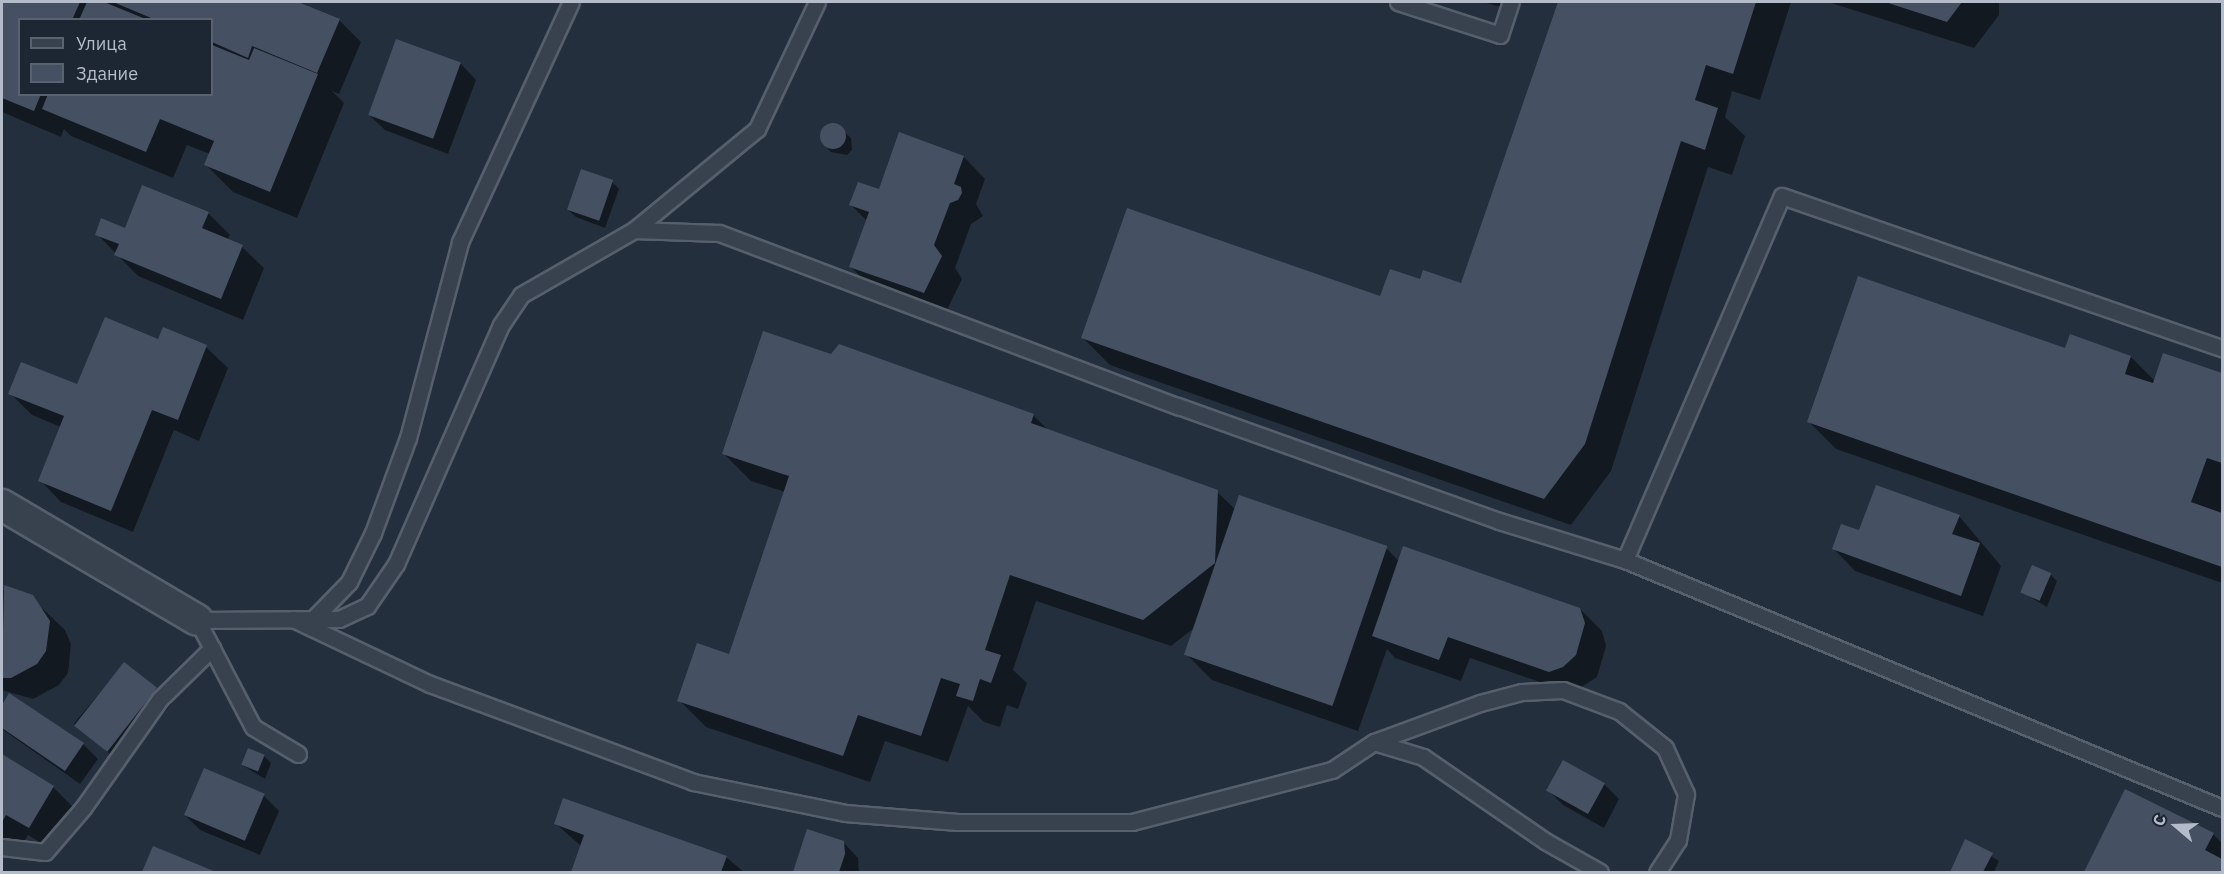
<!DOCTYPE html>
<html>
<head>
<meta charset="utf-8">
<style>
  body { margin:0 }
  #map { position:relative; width:2224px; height:874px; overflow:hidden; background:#242f3e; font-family:"IBM Plex Sans",sans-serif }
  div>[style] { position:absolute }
  .shadow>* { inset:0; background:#0007; transform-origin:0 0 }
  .building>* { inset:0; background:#455162; transform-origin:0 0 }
  .round { border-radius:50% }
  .roads { filter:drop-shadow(2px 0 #565f6c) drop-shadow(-2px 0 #565f6c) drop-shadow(0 2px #565f6c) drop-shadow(0 -2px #565f6c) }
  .lane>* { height:15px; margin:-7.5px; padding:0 7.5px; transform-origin:7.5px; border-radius:7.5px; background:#38414e }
  .street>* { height:30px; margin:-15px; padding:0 15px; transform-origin:15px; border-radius:15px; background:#38414e }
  span { translate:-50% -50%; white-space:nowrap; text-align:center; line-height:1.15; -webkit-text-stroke:4.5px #1d2633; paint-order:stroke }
  .frame { position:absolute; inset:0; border:3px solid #b4bcc9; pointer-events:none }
  .legend { position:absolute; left:18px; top:18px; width:195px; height:78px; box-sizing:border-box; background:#1d2633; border:2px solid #59626f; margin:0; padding:8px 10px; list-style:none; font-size:18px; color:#b4bcc9 }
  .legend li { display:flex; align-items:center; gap:12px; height:30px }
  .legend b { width:30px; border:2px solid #59626f }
  .north { position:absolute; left:2146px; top:796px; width:60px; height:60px; -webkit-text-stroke:4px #1d2633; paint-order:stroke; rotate:289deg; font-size:16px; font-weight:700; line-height:24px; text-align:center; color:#b4bcc9 }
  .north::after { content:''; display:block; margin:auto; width:21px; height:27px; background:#b4bcc9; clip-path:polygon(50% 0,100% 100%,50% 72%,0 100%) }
</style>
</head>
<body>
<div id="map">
  <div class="shadow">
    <div style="clip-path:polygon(evenodd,2px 2px,294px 2px,339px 20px,361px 42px,339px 94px,332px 91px,344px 103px,297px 218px,233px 192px,206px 165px,210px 154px,187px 145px,173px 178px,71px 136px,64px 129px,61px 137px,2px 112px,2px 2px,20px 20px,212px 20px,212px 94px,20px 94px,20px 20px)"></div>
    <div style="clip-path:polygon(1483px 2px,1510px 2px,1508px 9px)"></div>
    <div style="clip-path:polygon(1560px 2px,1791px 2px,1760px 100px,1732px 91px,1725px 117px,1745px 136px,1732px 175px,1708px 167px,1611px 471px,1571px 525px,1110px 365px,1083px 338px,1381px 298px,1421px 281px,1462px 285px)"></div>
    <div style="clip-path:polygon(1828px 2px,1999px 2px,1999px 15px,1974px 48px)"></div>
    <div style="clip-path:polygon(397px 41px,461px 64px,476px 80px,448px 154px,385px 130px,369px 115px)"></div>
    <div style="clip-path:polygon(837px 125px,851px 138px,852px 150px,847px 155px,831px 152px,823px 144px,821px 132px,826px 126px)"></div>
    <div style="clip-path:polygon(964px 157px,985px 179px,976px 204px,983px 216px,971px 224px,955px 268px,962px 279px,945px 314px,872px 288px,851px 267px,867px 221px,851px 205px)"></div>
    <div style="clip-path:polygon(612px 182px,619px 189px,605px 228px,576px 217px,568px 210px)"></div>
    <div style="clip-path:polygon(208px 213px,230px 235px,227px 240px,242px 247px,264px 268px,243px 320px,138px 276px,97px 234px)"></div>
    <div style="clip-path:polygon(164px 329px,206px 347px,228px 368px,199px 441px,174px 430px,133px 532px,61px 502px,40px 480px,61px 427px,32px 415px,10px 393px,78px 386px,159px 341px)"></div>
    <div style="clip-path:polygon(2066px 350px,2131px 357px,2155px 381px,2164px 354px,2222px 375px,2222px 583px,1836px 449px,1809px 422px)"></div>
    <div style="clip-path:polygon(832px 356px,1033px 415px,1049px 431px,1217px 492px,1235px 509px,1386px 548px,1400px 562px,1580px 609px,1602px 631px,1606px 646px,1597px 677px,1572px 693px,1470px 658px,1461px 681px,1395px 658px,1387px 649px,1358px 731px,1212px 680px,1185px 653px,1194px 628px,1171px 646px,1036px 601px,1013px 670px,1027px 683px,1018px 709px,1007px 705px,1000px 727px,984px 722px,968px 706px,948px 762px,885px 741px,870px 782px,706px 727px,679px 700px,730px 656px,785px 492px,751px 481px,724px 454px)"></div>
    <div style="clip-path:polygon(1959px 516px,2001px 566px,1983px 616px,1855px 571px,1834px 549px,1860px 532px)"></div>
    <div style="clip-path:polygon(2050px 574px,2057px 581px,2047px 607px,2022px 592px)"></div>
    <div style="clip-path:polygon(2px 590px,19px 590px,42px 608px,65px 630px,71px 644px,68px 673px,59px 685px,33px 699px,2px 690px)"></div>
    <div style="left:124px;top:664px;width:62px;height:78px;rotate:40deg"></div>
    <div style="clip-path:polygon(9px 695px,83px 744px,98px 759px,80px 784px,2px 729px,2px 708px)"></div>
    <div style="clip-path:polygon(2px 756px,53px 787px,75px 809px,51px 849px,28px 835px,17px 854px,2px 844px)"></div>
    <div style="clip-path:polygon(264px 756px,271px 763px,265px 779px,242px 765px)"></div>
    <div style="clip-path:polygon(1604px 784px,1619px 799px,1604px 828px,1563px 805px,1548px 790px)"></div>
    <div style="clip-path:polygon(2125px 791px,2213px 834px,2222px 843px,2222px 872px,2086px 872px)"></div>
    <div style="clip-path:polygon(264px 796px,279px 811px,260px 855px,200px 830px,185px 815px)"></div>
    <div style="clip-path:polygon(556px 824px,726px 857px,744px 872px,573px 872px,582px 847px)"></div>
    <div style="clip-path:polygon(808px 831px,843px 842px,858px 858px,859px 872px,795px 872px)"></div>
    <div style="clip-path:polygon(1966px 841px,1999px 861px,1994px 872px,1951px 872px)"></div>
    <div style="clip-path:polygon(154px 847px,212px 872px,143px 872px)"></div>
  </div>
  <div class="building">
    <div style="clip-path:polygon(2px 2px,80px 2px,72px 20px,20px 20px,20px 94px,41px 94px,34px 111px,2px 98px)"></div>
    <div style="clip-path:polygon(87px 2px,104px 2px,148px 20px,79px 20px)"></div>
    <div style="clip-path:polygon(113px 2px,298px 2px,340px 19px,317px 73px,252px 46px,248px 58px,212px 42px,212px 20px,156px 20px)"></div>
    <div style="clip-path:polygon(1558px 2px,1756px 2px,1733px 74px,1706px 65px,1695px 100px,1718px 108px,1705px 150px,1681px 141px,1585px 444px,1544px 499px,1081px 338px,1127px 208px,1380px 296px,1390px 269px,1420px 279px,1423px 270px,1461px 283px)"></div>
    <div style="clip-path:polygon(1885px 2px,1962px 2px,1947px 22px)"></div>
    <div style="left:396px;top:39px;width:69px;height:81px;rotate:20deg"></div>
    <div style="clip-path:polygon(212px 45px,249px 60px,254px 48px,318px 74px,270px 192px,204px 165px,214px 141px,160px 119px,146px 152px,42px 109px,48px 94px,212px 94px)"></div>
    <div class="round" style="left:820px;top:123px;width:26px;height:26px"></div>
    <div style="clip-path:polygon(899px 132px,964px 156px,954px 184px,961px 187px,962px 193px,958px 200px,950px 203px,934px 245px,942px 256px,924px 293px,849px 267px,869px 212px,849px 205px,858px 182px,879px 189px)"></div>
    <div style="left:581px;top:169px;width:34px;height:43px;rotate:19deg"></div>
    <div style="clip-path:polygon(142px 185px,209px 212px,202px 228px,243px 245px,221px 299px,114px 255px,119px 244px,95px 235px,101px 218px,125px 228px)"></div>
    <div style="clip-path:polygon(1858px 276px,2065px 348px,2070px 334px,2131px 356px,2125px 374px,2153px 383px,2163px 353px,2222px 373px,2222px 463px,2207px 458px,2191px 502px,2222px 513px,2222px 567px,1807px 422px)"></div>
    <div style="clip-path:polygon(105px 317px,158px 339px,163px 327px,207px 345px,178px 420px,152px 410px,111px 511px,38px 481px,64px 416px,8px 394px,21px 362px,77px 384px)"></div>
    <div style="clip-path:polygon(763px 331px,831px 354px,839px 344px,1034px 414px,1031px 423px,1218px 490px,1215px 563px,1143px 620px,1010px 575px,985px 650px,1001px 655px,991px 683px,980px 679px,973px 701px,956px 696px,960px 684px,941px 678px,921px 736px,858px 715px,843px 756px,677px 701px,697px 643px,729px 654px,789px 476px,722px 454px)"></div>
    <div style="clip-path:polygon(1876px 485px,1960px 515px,1952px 534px,1980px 543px,1961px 596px,1832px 549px,1841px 524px,1859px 530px)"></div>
    <div style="left:1239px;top:495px;width:157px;height:169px;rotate:19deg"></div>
    <div style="clip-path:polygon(1403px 546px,1580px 608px,1585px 623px,1576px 655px,1563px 667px,1549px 672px,1448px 637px,1439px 660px,1372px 636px)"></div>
    <div style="left:2032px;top:565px;width:21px;height:30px;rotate:23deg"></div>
    <div style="clip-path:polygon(4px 585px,33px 595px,50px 621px,46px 651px,37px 664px,11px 678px,2px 678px)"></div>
    <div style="left:124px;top:662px;width:42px;height:81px;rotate:38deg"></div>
    <div style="clip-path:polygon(9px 693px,84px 743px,65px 771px,2px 728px,2px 705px)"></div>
    <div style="left:248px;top:748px;width:18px;height:18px;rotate:22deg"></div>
    <div style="clip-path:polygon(2px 754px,54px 786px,29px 828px,6px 815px,2px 822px)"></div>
    <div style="left:1563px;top:760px;width:48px;height:35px;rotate:29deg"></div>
    <div style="left:204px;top:768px;width:66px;height:51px;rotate:23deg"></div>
    <div style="clip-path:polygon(2125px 789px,2214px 833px,2205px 850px,2222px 859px,2222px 872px,2084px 872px)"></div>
    <div style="clip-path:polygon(563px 798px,727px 856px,721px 872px,571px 872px,584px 835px,554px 824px)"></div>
    <div style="clip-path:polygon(807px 829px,844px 841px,845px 854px,839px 872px,793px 872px)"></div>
    <div style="clip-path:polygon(1965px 839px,1993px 853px,1983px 872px,1950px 872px)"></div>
    <div style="clip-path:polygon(153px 846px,216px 872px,142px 872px)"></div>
  </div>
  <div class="roads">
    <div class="lane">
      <div style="left:1398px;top:2px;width:107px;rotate:17.9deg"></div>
      <div style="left:1500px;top:35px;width:35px;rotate:-72deg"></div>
      <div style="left:634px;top:230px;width:159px;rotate:-39.4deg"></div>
      <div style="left:757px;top:129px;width:140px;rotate:-64.7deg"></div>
      <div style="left:1625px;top:560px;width:396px;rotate:-66.7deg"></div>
      <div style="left:1782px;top:196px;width:466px;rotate:19.1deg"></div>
      <div style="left:315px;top:617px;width:49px;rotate:-45.8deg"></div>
      <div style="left:349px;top:582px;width:55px;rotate:-63.9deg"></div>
      <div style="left:373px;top:533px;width:101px;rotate:-69.8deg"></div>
      <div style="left:408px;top:438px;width:203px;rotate:-75.1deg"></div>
      <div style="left:460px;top:242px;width:264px;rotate:-65.2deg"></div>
      <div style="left:293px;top:619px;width:152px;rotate:25.4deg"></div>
      <div style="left:430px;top:684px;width:281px;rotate:20.4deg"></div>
      <div style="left:693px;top:782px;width:155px;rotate:11.5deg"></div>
      <div style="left:845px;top:813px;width:113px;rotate:4.6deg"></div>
      <div style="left:958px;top:822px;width:174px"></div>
      <div style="left:1132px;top:822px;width:207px;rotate:-14.6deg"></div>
      <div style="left:1332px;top:770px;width:50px;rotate:-33.7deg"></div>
      <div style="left:1374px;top:742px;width:113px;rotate:-20.2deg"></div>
      <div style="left:1480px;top:703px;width:43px;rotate:-14.7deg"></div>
      <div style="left:1522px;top:692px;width:41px;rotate:-2.8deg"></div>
      <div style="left:1563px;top:690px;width:60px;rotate:20.6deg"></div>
      <div style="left:1619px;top:711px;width:59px;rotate:38.8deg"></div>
      <div style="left:1665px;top:748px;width:51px;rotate:65.5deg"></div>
      <div style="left:1686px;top:794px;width:47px;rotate:99.9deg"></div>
      <div style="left:1678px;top:840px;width:38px;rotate:123deg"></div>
      <div style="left:1374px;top:742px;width:51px;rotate:17deg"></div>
      <div style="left:1423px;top:757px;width:148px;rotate:34.5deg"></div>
      <div style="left:1545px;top:841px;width:63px;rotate:29.4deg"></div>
      <div style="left:298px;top:754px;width:52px;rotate:-149deg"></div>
      <div style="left:253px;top:727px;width:121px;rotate:-117.6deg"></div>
      <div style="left:197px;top:620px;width:142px;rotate:-0.4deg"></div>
      <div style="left:339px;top:619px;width:31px;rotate:-25deg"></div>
      <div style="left:367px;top:606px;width:51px;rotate:-55.4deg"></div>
      <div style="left:396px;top:564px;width:261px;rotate:-66.3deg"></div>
      <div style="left:501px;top:325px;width:36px;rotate:-56deg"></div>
      <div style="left:521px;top:295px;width:130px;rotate:-29.9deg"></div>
      <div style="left:634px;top:230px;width:85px;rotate:2deg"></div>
      <div style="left:719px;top:233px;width:491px;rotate:20.7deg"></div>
      <div style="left:1178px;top:406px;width:341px;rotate:19.7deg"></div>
      <div style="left:1499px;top:521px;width:132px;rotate:17.2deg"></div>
      <div style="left:1625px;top:560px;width:646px;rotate:22.56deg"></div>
      <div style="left:2px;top:847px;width:43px;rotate:6.6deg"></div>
      <div style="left:45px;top:852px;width:58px;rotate:-49.2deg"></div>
      <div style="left:83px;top:808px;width:133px;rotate:-54.8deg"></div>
      <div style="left:160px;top:699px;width:73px;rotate:-44.4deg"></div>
    </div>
    <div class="street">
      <div style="left:2px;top:505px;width:226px;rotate:30.5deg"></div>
    </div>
  </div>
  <div class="frame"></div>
  <ul class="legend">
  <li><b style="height:8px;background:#38414e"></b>Улица</li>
  <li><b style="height:16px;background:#455162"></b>Здание</li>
  </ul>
  <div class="north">С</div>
</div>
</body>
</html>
